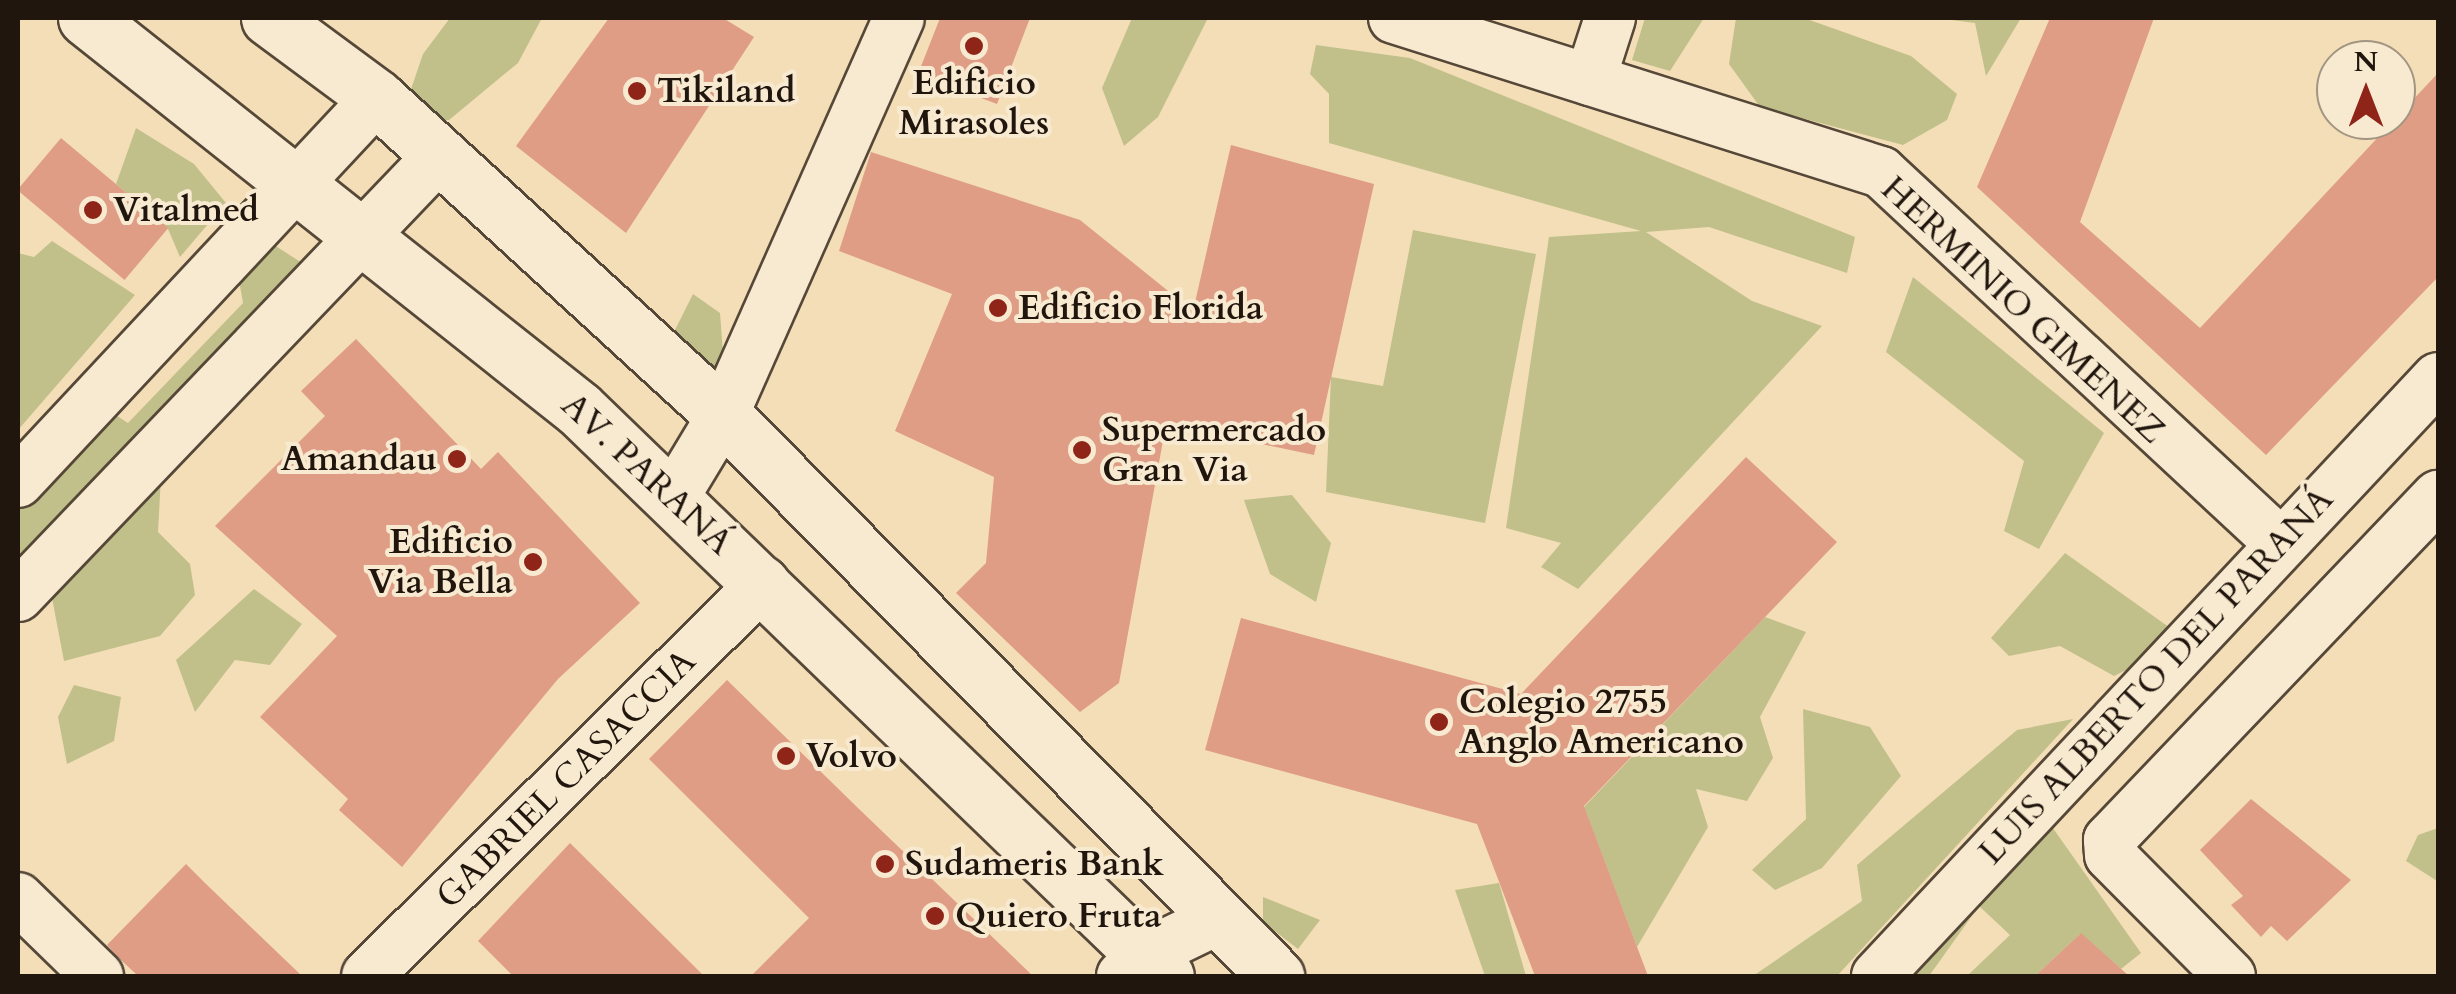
<!DOCTYPE html>
<html>
<head>
<meta charset="utf-8">
<style>
  body { margin:0 }
  #map { position:relative; width:2456px; height:994px; overflow:hidden; background:#f4deb7; font-family:Cardo,serif }
  div>[style] { position:absolute }
  .green>* { inset:0; background:#c1c08a }
  .building>* { inset:0; background:#df9d86; transform-origin:0 0 }
  .roads { filter:drop-shadow(2px 0 #564838) drop-shadow(-2px 0 #564838) drop-shadow(0 2px #564838) drop-shadow(0 -2px #564838) }
  .street>* { height:50px; margin:-25px; padding:0 25px; transform-origin:25px; border-radius:25px; background:#f8ead0 }
  .secondary>* { height:55px; margin:-27.5px; padding:0 27.5px; transform-origin:27.5px; border-radius:27.5px; background:#f8ead0 }
  .dots>* { width:28px; height:28px; translate:-50% -50%; box-sizing:border-box; border:5px solid #f8ead0; border-radius:50% }
  span { translate:-50% -50%; white-space:nowrap; text-align:center; line-height:1.15; -webkit-text-stroke:8px #f8ead0; paint-order:stroke }
  .poi-label { font-size:35px; color:#21160e; font-weight:700 }
  .left { translate:0 -50%; text-align:left }
  .right { translate:-100% -50%; text-align:right }
  .street-label { font-size:35px; color:#21160e }
  .frame { position:absolute; inset:0; border:20px solid #21160e; pointer-events:none }
  .north { position:absolute; left:2316px; top:40px; width:100px; height:100px; box-sizing:border-box; background:#f8ead0; border:2px solid #a29582; border-radius:50%; rotate:0deg; font-size:28px; font-weight:700; line-height:40px; text-align:center; color:#21160e }
  .north::after { content:''; display:block; margin:auto; width:35px; height:45px; background:#8f2418; clip-path:polygon(50% 0,100% 100%,50% 72%,0 100%) }
</style>
</head>
<body>
<div id="map">
  <div class="green">
    <div style="clip-path:polygon(450px 18px,542px 18px,518px 63px,449px 120px,432px 122px,408px 98px,423px 54px)"></div>
    <div style="clip-path:polygon(1132px 18px,1208px 18px,1158px 117px,1124px 146px,1102px 88px)"></div>
    <div style="clip-path:polygon(1645px 18px,1704px 18px,1670px 71px,1632px 60px)"></div>
    <div style="clip-path:polygon(1736px 18px,1804px 18px,1911px 56px,1957px 94px,1947px 120px,1903px 145px,1760px 107px,1729px 64px)"></div>
    <div style="clip-path:polygon(1936px 18px,2021px 18px,1986px 76px,1975px 23px)"></div>
    <div style="clip-path:polygon(1316px 45px,1410px 58px,1855px 237px,1847px 273px,1709px 227px,1646px 232px,1752px 301px,1822px 326px,1578px 589px,1541px 567px,1561px 543px,1506px 528px,1549px 237px,1641px 231px,1329px 143px,1329px 94px,1310px 74px)"></div>
    <div style="clip-path:polygon(136px 128px,194px 164px,226px 203px,180px 257px,168px 229px,116px 184px)"></div>
    <div style="clip-path:polygon(1413px 230px,1536px 254px,1485px 523px,1326px 492px,1331px 377px,1383px 386px)"></div>
    <div style="clip-path:polygon(257px 234px,313px 270px,162px 458px,158px 532px,190px 564px,195px 595px,160px 636px,64px 661px,52px 598px,24px 598px,18px 608px,18px 453px,79px 391px,128px 423px,243px 303px,237px 269px)"></div>
    <div style="clip-path:polygon(52px 241px,135px 295px,18px 430px,18px 253px,34px 257px)"></div>
    <div style="clip-path:polygon(1913px 277px,2104px 433px,2039px 549px,2004px 531px,2024px 461px,1886px 352px)"></div>
    <div style="clip-path:polygon(693px 294px,720px 313px,725px 380px,664px 352px)"></div>
    <div style="clip-path:polygon(1292px 495px,1331px 543px,1316px 602px,1270px 574px,1244px 500px)"></div>
    <div style="clip-path:polygon(2065px 553px,2187px 640px,2114px 676px,2060px 646px,2009px 656px,1991px 638px)"></div>
    <div style="clip-path:polygon(254px 589px,302px 624px,270px 665px,235px 660px,195px 712px,176px 660px)"></div>
    <div style="clip-path:polygon(1765px 617px,1806px 632px,1760px 717px,1773px 758px,1747px 801px,1696px 789px,1708px 827px,1637px 947px,1584px 807px)"></div>
    <div style="clip-path:polygon(74px 685px,121px 697px,114px 741px,67px 764px,58px 717px)"></div>
    <div style="clip-path:polygon(1803px 709px,1870px 727px,1901px 776px,1822px 868px,1775px 890px,1752px 870px,1806px 819px)"></div>
    <div style="clip-path:polygon(2073px 719px,1837px 976px,1753px 976px,1862px 901px,1857px 865px,2017px 730px)"></div>
    <div style="clip-path:polygon(2043px 814px,2141px 953px,2121px 969px,2080px 934px,2035px 976px,1967px 976px,2010px 935px,1979px 906px,1929px 976px,1897px 976px)"></div>
    <div style="clip-path:polygon(2438px 828px,2438px 879px,2437px 881px,2406px 861px,2418px 835px)"></div>
    <div style="clip-path:polygon(1499px 883px,1526px 976px,1485px 976px,1455px 890px)"></div>
    <div style="clip-path:polygon(1263px 897px,1320px 920px,1298px 949px,1263px 922px)"></div>
  </div>
  <div class="building">
    <div style="clip-path:polygon(609px 18px,723px 18px,754px 37px,626px 233px,516px 146px)"></div>
    <div style="clip-path:polygon(940px 18px,1030px 18px,997px 104px,918px 74px)"></div>
    <div style="clip-path:polygon(2050px 18px,2154px 18px,2080px 222px,2200px 328px,2438px 73px,2438px 277px,2266px 455px,1977px 187px)"></div>
    <div style="left:61px;top:138px;width:140px;height:68px;rotate:40deg"></div>
    <div style="clip-path:polygon(1231px 145px,1374px 184px,1314px 455px,1166px 424px,1119px 683px,1080px 712px,956px 593px,986px 563px,994px 477px,895px 431px,952px 294px,839px 251px,871px 152px,1080px 220px,1193px 311px)"></div>
    <div style="clip-path:polygon(356px 339px,481px 469px,498px 452px,640px 603px,558px 679px,402px 867px,339px 810px,348px 799px,260px 717px,337px 636px,215px 526px,325px 416px,301px 391px)"></div>
    <div style="clip-path:polygon(1746px 457px,1837px 542px,1584px 806px,1648px 976px,1535px 976px,1477px 824px,1205px 750px,1241px 618px,1521px 694px)"></div>
    <div style="clip-path:polygon(727px 680px,859px 809px,1033px 976px,751px 976px,809px 918px,649px 759px)"></div>
    <div style="clip-path:polygon(2251px 799px,2351px 880px,2287px 941px,2271px 926px,2261px 937px,2231px 905px,2243px 896px,2200px 850px)"></div>
    <div style="clip-path:polygon(570px 843px,704px 976px,513px 976px,478px 941px)"></div>
    <div style="clip-path:polygon(186px 864px,205px 883px,302px 976px,138px 976px,121px 960px,107px 945px)"></div>
    <div style="clip-path:polygon(2081px 933px,2129px 976px,2035px 976px)"></div>
  </div>
  <div class="roads">
    <div class="street">
      <div style="left:1394px;top:18px;width:511px;rotate:17.55deg"></div>
      <div style="left:1881px;top:172px;width:545px;rotate:42.92deg"></div>
      <div style="left:1590px;top:80px;width:65px;rotate:-72.1deg"></div>
      <div style="left:18px;top:482px;width:526px;rotate:-46.93deg"></div>
      <div style="left:673px;top:498px;width:97px;rotate:-58.9deg"></div>
      <div style="left:723px;top:415px;width:434px;rotate:-66.1deg"></div>
      <div style="left:18px;top:596px;width:612px;rotate:-46.26deg"></div>
      <div style="left:18px;top:898px;width:112px;rotate:44.3deg"></div>
      <div style="left:367px;top:976px;width:559px;rotate:-44.78deg"></div>
      <div style="left:1122px;top:976px;width:30px;rotate:-44deg"></div>
      <div style="left:1144px;top:955px;width:82px;rotate:-25.9deg"></div>
      <div style="left:1877px;top:976px;width:820px;rotate:-46.83deg"></div>
      <div style="left:2230px;top:976px;width:170px;rotate:-134.8deg"></div>
      <div style="left:2110px;top:855px;width:15px;rotate:-94deg"></div>
      <div style="left:2109px;top:840px;width:476px;rotate:-46.3deg"></div>
    </div>
    <div class="secondary">
      <div style="left:86px;top:18px;width:629px;rotate:38.42deg"></div>
      <div style="left:579px;top:409px;width:816px;rotate:44.01deg"></div>
      <div style="left:269px;top:18px;width:134px;rotate:36.5deg"></div>
      <div style="left:377px;top:98px;width:469px;rotate:42.5deg"></div>
      <div style="left:723px;top:415px;width:788px;rotate:45.41deg"></div>
    </div>
  </div>
  <div class="dots">
    <div style="left:974px;top:46px;background:#8f2418"></div>
    <div style="left:637px;top:91px;background:#8f2418"></div>
    <div style="left:93px;top:210px;background:#8f2418"></div>
    <div style="left:998px;top:308px;background:#8f2418"></div>
    <div style="left:1082px;top:450px;background:#8f2418"></div>
    <div style="left:457px;top:459px;background:#8f2418"></div>
    <div style="left:533px;top:562px;background:#8f2418"></div>
    <div style="left:1439px;top:722px;background:#8f2418"></div>
    <div style="left:786px;top:756px;background:#8f2418"></div>
    <div style="left:885px;top:864px;background:#8f2418"></div>
    <div style="left:935px;top:916px;background:#8f2418"></div>
  </div>
  <div class="poi-label">
    <span style="left:974px;top:103px">Edificio<br>Mirasoles</span>
    <span class="left" style="left:657px;top:91px">Tikiland</span>
    <span class="left" style="left:113px;top:210px">Vitalmed</span>
    <span class="left" style="left:1018px;top:308px">Edificio Florida</span>
    <span class="left" style="left:1102px;top:450px">Supermercado<br>Gran Via</span>
    <span class="right" style="left:437px;top:459px">Amandau</span>
    <span class="right" style="left:513px;top:562px">Edificio<br>Via Bella</span>
    <span class="left" style="left:1459px;top:722px">Colegio 2755<br>Anglo Americano</span>
    <span class="left" style="left:806px;top:756px">Volvo</span>
    <span class="left" style="left:905px;top:864px">Sudameris Bank</span>
    <span class="left" style="left:955px;top:916px">Quiero Fruta</span>
  </div>
  <div class="street-label">
    <span style="left:2023px;top:310px;rotate:43deg">HERMINIO GIMENEZ</span>
    <span style="left:647px;top:474px;rotate:43deg">AV. PARANÁ</span>
    <span style="left:2156px;top:676px;rotate:-47deg">LUIS ALBERTO DEL PARANÁ</span>
    <span style="left:566px;top:779px;rotate:-45deg">GABRIEL CASACCIA</span>
  </div>
  <div class="frame"></div>
  <div class="north">N</div>
</div>
</body>
</html>
